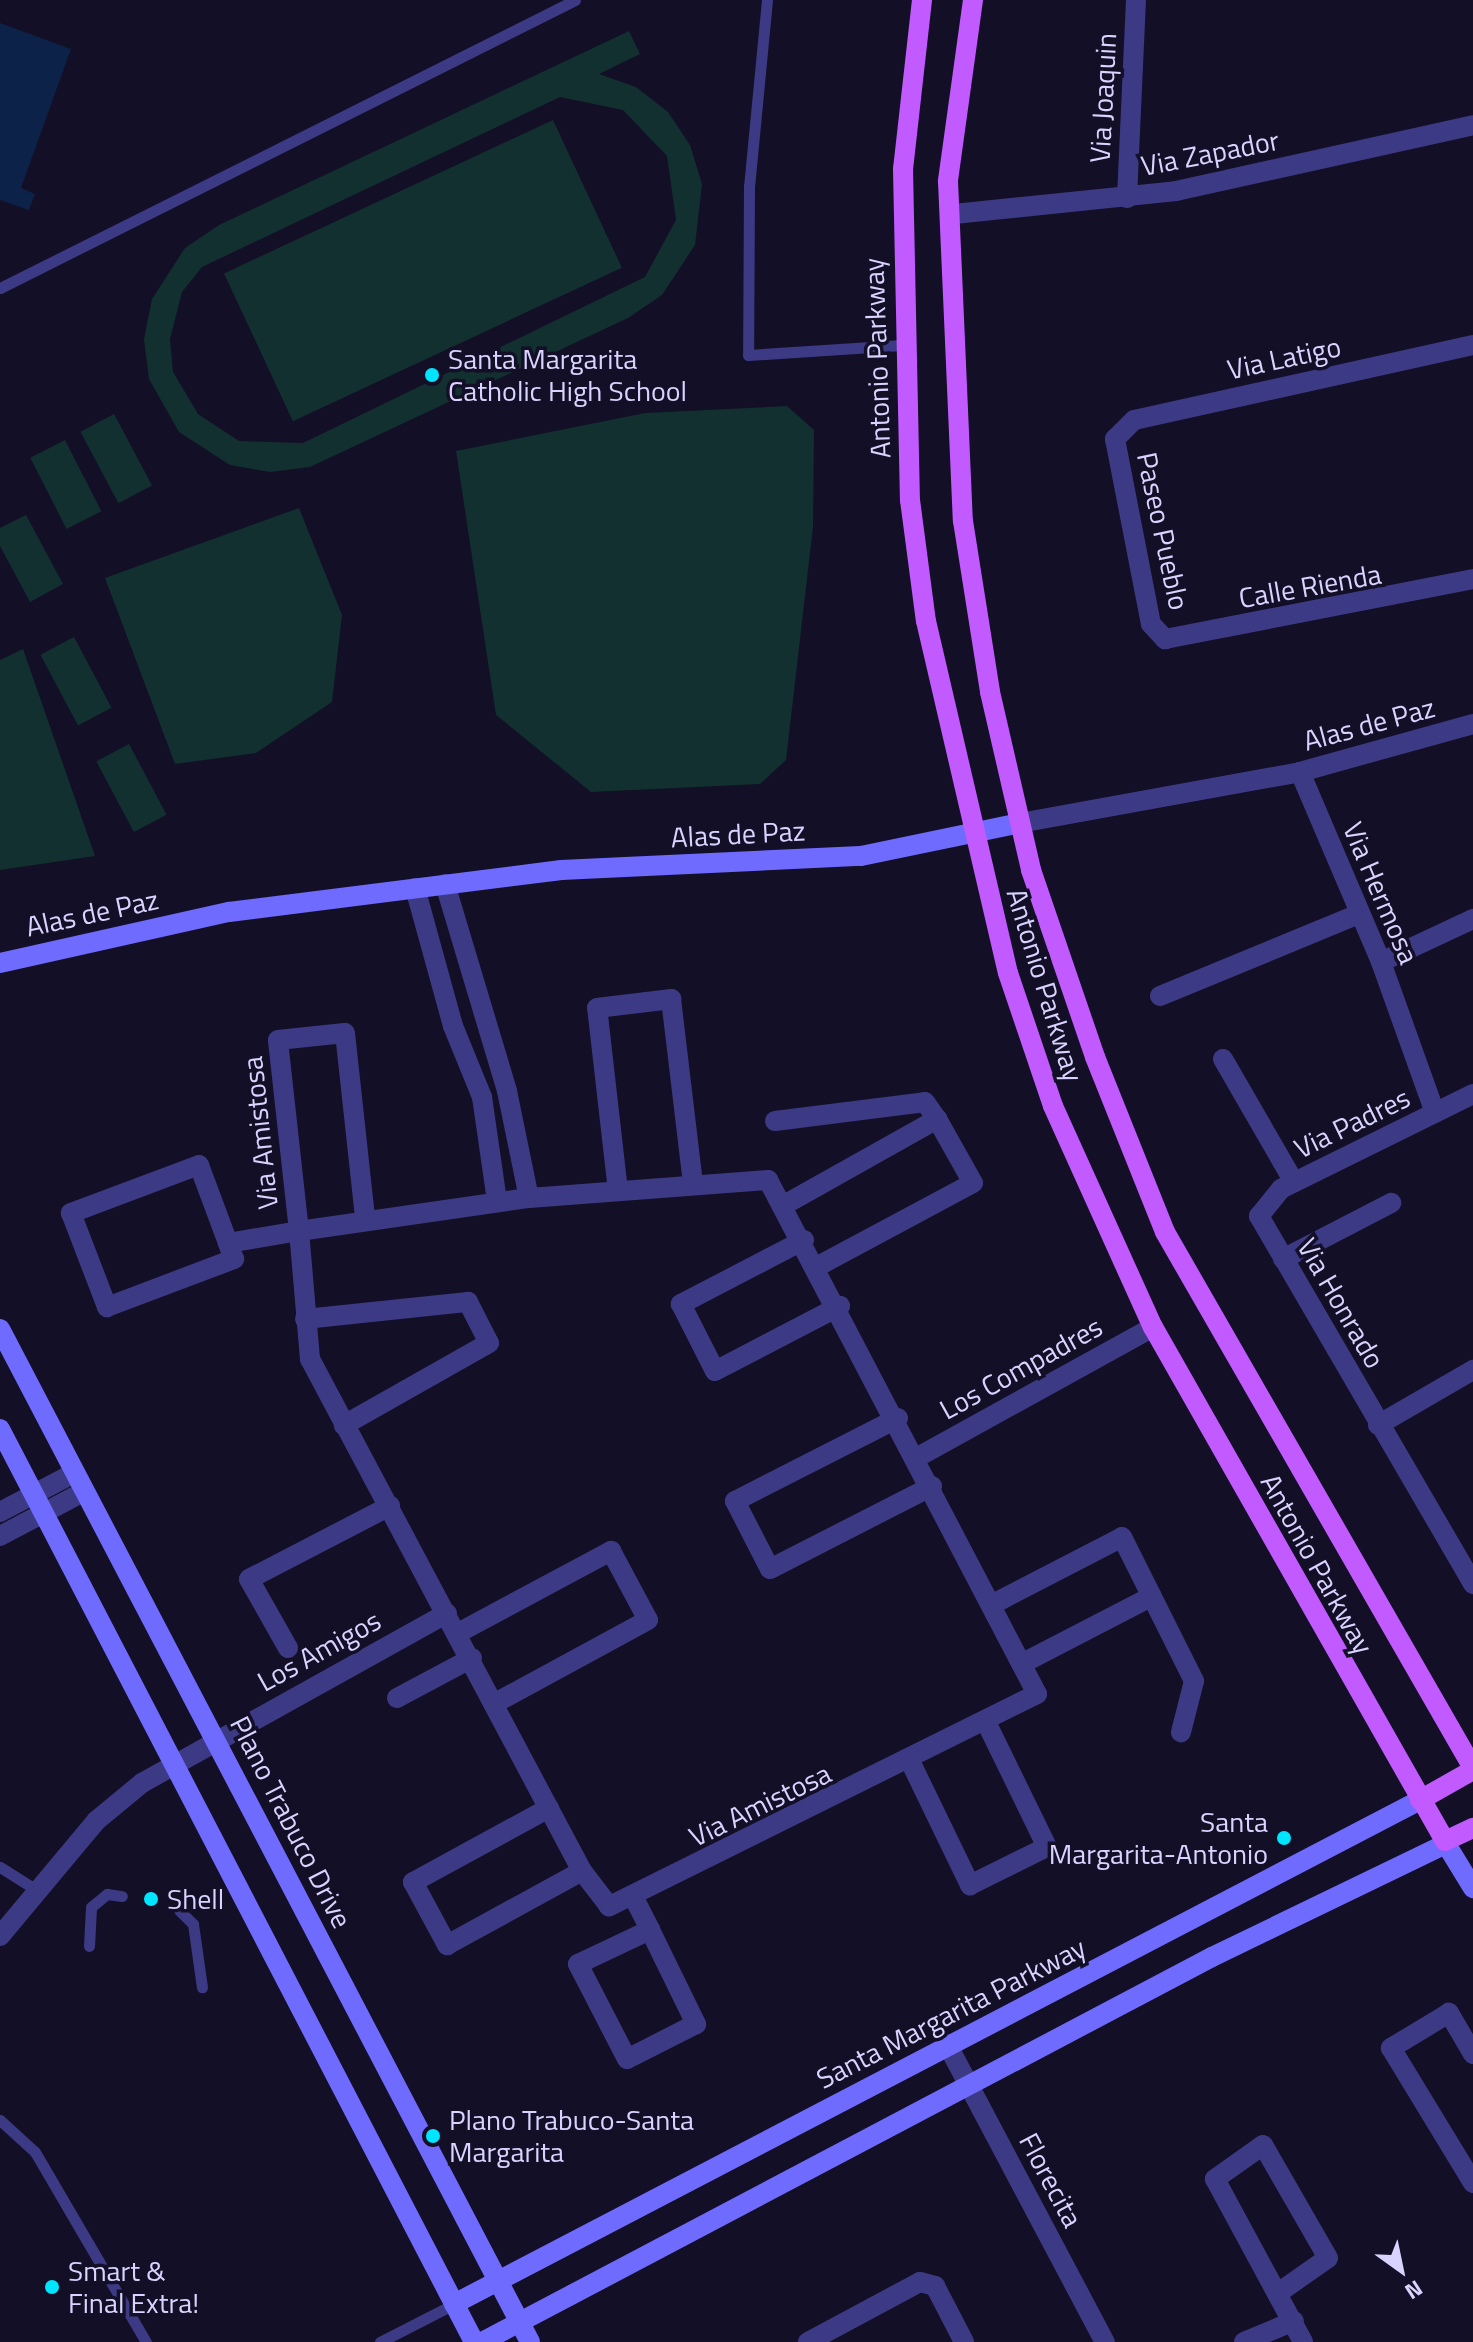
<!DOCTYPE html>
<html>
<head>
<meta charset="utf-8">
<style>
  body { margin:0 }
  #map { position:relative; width:1473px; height:2342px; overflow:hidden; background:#130f26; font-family:"Titillium Web",sans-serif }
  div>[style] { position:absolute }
  .green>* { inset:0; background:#12302f; transform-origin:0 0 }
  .water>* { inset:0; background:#0c2248 }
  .service>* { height:11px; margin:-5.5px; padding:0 5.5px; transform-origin:5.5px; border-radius:5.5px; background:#3d3a85 }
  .minor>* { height:20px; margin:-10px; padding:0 10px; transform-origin:10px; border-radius:10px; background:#3d3a85 }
  .secondary>* { height:20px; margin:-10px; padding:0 10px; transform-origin:10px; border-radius:10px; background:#6f6bff }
  .primary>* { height:20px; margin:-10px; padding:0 10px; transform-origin:10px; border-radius:10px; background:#c25bff }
  .dots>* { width:22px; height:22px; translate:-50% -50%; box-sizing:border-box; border:4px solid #130f26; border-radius:50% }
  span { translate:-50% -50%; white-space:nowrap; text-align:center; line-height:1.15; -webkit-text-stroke:7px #130f26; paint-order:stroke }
  .street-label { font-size:28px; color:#d9d4ff }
  .poi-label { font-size:28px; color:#d9d4ff }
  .left { translate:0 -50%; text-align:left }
  .right { translate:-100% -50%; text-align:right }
  .north { position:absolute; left:1361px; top:2230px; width:80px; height:80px; -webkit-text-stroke:6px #130f26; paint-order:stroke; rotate:147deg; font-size:22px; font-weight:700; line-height:32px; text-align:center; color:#d9d4ff }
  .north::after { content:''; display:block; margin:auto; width:28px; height:36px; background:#d9d4ff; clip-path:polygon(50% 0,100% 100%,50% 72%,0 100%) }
</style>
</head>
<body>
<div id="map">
  <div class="green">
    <div style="clip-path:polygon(evenodd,629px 31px,640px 54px,599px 74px,636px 87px,668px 112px,690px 145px,702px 184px,695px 245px,662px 295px,628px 318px,310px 467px,270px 472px,230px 465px,179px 432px,149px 379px,144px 339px,152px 299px,185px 248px,219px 225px,629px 31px,560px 97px,623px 110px,667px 156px,676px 220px,645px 277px,303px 443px,239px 441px,198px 414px,173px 372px,170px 339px,182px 292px,202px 267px,560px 97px)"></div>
    <div style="left:553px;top:120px;width:163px;height:363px;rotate:65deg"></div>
    <div style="clip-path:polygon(787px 406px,814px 430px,813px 527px,786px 760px,760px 784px,591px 792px,496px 715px,456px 451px,645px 413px)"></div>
    <div style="left:114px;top:414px;width:81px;height:38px;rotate:62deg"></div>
    <div style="left:65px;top:440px;width:80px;height:39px;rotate:63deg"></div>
    <div style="clip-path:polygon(299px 508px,342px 615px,332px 702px,256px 753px,175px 764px,105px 578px)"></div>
    <div style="clip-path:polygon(26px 515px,63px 584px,30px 602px,0 546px,0 528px)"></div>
    <div style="left:74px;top:637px;width:80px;height:38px;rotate:62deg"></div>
    <div style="clip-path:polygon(23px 649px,95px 856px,0 870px,0 660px)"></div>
    <div style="left:129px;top:744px;width:80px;height:37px;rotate:62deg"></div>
  </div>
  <div class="water">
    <div style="clip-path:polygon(0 23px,71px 49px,21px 188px,35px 194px,29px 210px,0 200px)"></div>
  </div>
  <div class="service">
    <div style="left:767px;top:0;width:187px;rotate:95.5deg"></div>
    <div style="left:749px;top:186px;width:169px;rotate:90.3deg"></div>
    <div style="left:748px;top:355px;width:154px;rotate:-3.7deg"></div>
    <div style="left:0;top:288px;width:643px;rotate:-26.6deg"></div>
    <div style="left:0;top:1867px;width:41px;rotate:32.2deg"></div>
    <div style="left:179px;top:1910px;width:20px;rotate:45deg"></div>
    <div style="left:193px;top:1924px;width:64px;rotate:81.9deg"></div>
    <div style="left:89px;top:1946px;width:39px;rotate:-87deg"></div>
    <div style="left:91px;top:1907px;width:21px;rotate:-39deg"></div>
    <div style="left:107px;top:1894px;width:15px;rotate:8deg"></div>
    <div style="left:0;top:2120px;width:47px;rotate:42.4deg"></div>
    <div style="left:35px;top:2152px;width:220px;rotate:59.7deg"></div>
    <div style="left:380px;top:2342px;width:83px;rotate:-27.2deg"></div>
  </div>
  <div class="minor">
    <div style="left:1127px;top:198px;width:198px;rotate:-87.4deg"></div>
    <div style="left:954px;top:214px;width:223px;rotate:-5.9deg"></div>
    <div style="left:1176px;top:191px;width:304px;rotate:-12.5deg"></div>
    <div style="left:1473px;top:345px;width:347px;rotate:167.5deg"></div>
    <div style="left:1134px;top:420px;width:27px;rotate:135deg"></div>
    <div style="left:1115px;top:439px;width:188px;rotate:79deg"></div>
    <div style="left:1151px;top:624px;width:21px;rotate:47deg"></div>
    <div style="left:1165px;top:639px;width:314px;rotate:-11deg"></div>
    <div style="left:1300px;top:772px;width:207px;rotate:66.9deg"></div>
    <div style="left:1381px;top:962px;width:160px;rotate:70.3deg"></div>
    <div style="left:1020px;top:823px;width:285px;rotate:-10.3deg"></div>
    <div style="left:1300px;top:772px;width:180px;rotate:-15.5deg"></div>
    <div style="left:445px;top:884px;width:216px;rotate:73.3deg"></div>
    <div style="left:507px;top:1091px;width:109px;rotate:78.4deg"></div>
    <div style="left:415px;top:888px;width:143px;rotate:74.6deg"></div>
    <div style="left:453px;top:1026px;width:77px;rotate:67.8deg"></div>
    <div style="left:482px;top:1097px;width:105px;rotate:81.8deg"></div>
    <div style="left:1381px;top:962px;width:102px;rotate:-25.1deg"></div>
    <div style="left:1160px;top:996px;width:213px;rotate:-22.4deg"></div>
    <div style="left:1223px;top:1059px;width:142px;rotate:60deg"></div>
    <div style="left:1473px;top:1094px;width:214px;rotate:153.7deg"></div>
    <div style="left:1281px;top:1189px;width:35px;rotate:129deg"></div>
    <div style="left:1259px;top:1216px;width:426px;rotate:59.8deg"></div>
    <div style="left:775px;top:1121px;width:151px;rotate:-7.2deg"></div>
    <div style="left:925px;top:1102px;width:21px;rotate:55deg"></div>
    <div style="left:768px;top:1180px;width:580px;rotate:62.37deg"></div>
    <div style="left:1037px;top:1694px;width:478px;rotate:153.6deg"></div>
    <div style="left:609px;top:1906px;width:44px;rotate:-127.6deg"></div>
    <div style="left:582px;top:1871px;width:580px;rotate:-117.98deg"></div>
    <div style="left:310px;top:1359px;width:128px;rotate:-94.9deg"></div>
    <div style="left:299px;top:1231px;width:232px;rotate:-8.2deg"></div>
    <div style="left:529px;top:1198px;width:240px;rotate:-4.3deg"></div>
    <div style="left:618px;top:1191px;width:184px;rotate:-96.5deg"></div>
    <div style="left:597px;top:1008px;width:75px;rotate:-6.9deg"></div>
    <div style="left:671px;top:999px;width:185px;rotate:83.2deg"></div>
    <div style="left:784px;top:1205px;width:176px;rotate:-29.3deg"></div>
    <div style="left:937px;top:1119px;width:73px;rotate:60.6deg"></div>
    <div style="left:973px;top:1183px;width:176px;rotate:151.8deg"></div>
    <div style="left:804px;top:1240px;width:139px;rotate:152.5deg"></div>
    <div style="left:681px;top:1304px;width:75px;rotate:63.1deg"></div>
    <div style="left:715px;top:1371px;width:141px;rotate:-27.5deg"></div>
    <div style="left:228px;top:1243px;width:83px;rotate:-110.4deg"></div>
    <div style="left:199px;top:1165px;width:137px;rotate:159.4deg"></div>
    <div style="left:71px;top:1213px;width:101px;rotate:69deg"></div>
    <div style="left:107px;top:1307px;width:136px;rotate:-20.7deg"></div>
    <div style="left:234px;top:1259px;width:17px;rotate:-111deg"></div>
    <div style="left:228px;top:1243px;width:72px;rotate:-9.6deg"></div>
    <div style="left:299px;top:1231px;width:192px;rotate:-96.3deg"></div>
    <div style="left:278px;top:1040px;width:67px;rotate:-6deg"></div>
    <div style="left:345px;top:1033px;width:185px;rotate:83.8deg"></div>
    <div style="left:1283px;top:1259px;width:122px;rotate:-27.4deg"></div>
    <div style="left:305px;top:1319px;width:164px;rotate:-6deg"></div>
    <div style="left:468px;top:1302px;width:46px;rotate:62.9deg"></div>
    <div style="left:489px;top:1343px;width:167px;rotate:150.5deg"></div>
    <div style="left:898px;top:1418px;width:183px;rotate:153deg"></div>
    <div style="left:735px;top:1501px;width:76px;rotate:62.8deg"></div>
    <div style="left:770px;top:1569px;width:182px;rotate:-27.1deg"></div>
    <div style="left:1378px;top:1425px;width:110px;rotate:-30.1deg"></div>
    <div style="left:916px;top:1458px;width:271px;rotate:-28.9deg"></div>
    <div style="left:0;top:1512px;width:84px;rotate:-27.8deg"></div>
    <div style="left:0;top:1536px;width:94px;rotate:-27.9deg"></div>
    <div style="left:993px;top:1604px;width:145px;rotate:-27.4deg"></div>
    <div style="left:1122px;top:1537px;width:161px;rotate:63.4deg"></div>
    <div style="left:1194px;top:1681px;width:53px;rotate:104.3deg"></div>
    <div style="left:458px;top:1633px;width:174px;rotate:-28.2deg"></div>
    <div style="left:611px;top:1551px;width:78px;rotate:61.8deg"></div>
    <div style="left:648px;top:1620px;width:174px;rotate:151.5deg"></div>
    <div style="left:288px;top:1648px;width:79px;rotate:-119.5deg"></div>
    <div style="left:249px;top:1579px;width:159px;rotate:-27.4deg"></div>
    <div style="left:1023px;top:1663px;width:145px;rotate:-27.4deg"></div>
    <div style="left:397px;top:1698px;width:85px;rotate:-28.1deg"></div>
    <div style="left:911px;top:1763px;width:136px;rotate:64.2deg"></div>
    <div style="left:970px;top:1885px;width:86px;rotate:-26.3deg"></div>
    <div style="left:1047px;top:1847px;width:137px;rotate:-116deg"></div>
    <div style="left:549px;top:1808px;width:155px;rotate:151.4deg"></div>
    <div style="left:413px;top:1882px;width:72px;rotate:61.6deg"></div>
    <div style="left:447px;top:1945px;width:154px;rotate:-28.7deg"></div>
    <div style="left:634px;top:1898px;width:36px;rotate:63deg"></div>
    <div style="left:650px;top:1930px;width:105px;rotate:63.9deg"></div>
    <div style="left:696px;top:2024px;width:77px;rotate:153.1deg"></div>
    <div style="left:627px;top:2059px;width:107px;rotate:-117.3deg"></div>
    <div style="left:578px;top:1964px;width:80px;rotate:-25.3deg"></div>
    <div style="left:0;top:1936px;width:150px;rotate:-50.1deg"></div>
    <div style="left:96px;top:1821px;width:60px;rotate:-39.6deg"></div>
    <div style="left:142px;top:1783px;width:349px;rotate:-29.1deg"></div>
    <div style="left:947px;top:2044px;width:337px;rotate:62.1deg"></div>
    <div style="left:1473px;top:2054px;width:48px;rotate:-120.3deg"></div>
    <div style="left:1449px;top:2013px;width:68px;rotate:148.9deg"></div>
    <div style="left:1391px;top:2048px;width:158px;rotate:58.7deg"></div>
    <div style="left:1281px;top:2291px;width:57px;rotate:-35.1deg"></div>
    <div style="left:1328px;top:2258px;width:130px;rotate:-119.9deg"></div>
    <div style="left:1263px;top:2145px;width:59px;rotate:144.7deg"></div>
    <div style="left:1215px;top:2179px;width:185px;rotate:61.6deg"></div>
    <div style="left:808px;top:2342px;width:127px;rotate:-28.2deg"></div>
    <div style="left:920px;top:2282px;width:16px;rotate:15deg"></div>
    <div style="left:935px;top:2286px;width:63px;rotate:62.6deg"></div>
    <div style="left:1244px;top:2342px;width:54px;rotate:-22.8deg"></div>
  </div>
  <div class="secondary">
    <div style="left:0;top:963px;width:235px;rotate:-12.6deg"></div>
    <div style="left:229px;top:912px;width:335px;rotate:-7.2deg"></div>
    <div style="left:561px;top:870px;width:300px;rotate:-2.7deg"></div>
    <div style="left:861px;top:856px;width:162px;rotate:-11.7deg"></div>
    <div style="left:0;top:1329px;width:1143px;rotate:62.38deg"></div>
    <div style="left:0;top:1429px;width:1029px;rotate:62.56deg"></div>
    <div style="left:454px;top:2304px;width:1090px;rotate:-27.55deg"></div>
    <div style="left:482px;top:2342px;width:825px;rotate:-27.81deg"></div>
    <div style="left:1212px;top:1957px;width:260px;rotate:-25.8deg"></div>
    <div style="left:1446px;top:1844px;width:52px;rotate:58.5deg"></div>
  </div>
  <div class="primary">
    <div style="left:922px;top:0;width:170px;rotate:96.4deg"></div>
    <div style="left:903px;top:169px;width:331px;rotate:88.8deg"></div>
    <div style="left:910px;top:500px;width:122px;rotate:82.5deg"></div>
    <div style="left:926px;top:621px;width:361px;rotate:76.9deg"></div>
    <div style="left:1008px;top:973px;width:140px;rotate:71.3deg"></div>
    <div style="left:1053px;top:1106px;width:243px;rotate:65.7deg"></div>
    <div style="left:1153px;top:1327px;width:591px;rotate:60.4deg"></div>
    <div style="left:1445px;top:1841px;width:31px;rotate:-25deg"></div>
    <div style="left:973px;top:0;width:183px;rotate:97.9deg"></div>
    <div style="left:948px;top:181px;width:340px;rotate:87.5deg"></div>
    <div style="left:963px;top:521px;width:173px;rotate:81deg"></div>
    <div style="left:990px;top:692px;width:183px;rotate:77deg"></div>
    <div style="left:1031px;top:870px;width:198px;rotate:71.1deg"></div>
    <div style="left:1095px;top:1057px;width:188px;rotate:68.2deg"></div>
    <div style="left:1165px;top:1232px;width:618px;rotate:60.12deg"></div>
    <div style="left:1420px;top:1800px;width:61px;rotate:-29.5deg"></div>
  </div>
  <div class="dots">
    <div style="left:432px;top:375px;background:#00e5ff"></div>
    <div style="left:1284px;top:1838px;background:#00e5ff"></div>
    <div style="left:151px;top:1899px;background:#00e5ff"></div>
    <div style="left:433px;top:2136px;background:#00e5ff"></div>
    <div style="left:52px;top:2287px;background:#00e5ff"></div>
  </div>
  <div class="street-label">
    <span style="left:1103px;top:98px;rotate:-87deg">Via Joaquin</span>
    <span style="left:1210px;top:153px;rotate:-11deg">Via Zapador</span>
    <span style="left:877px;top:358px;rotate:-92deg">Antonio Parkway</span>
    <span style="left:1284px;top:358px;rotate:-12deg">Via Latigo</span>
    <span style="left:1163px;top:531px;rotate:78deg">Paseo Pueblo</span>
    <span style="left:1310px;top:586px;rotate:-10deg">Calle Rienda</span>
    <span style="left:1369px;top:724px;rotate:-15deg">Alas de Paz</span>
    <span style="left:738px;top:834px;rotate:-3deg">Alas de Paz</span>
    <span style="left:1381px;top:893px;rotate:67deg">Via Hermosa</span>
    <span style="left:92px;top:913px;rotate:-12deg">Alas de Paz</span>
    <span style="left:1045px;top:985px;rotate:73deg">Antonio Parkway</span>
    <span style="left:1352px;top:1123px;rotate:-26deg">Via Padres</span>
    <span style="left:260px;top:1133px;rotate:-96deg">Via Amistosa</span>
    <span style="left:1341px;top:1303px;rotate:60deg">Via Honrado</span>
    <span style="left:1021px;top:1368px;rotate:-29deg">Los Compadres</span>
    <span style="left:1317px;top:1564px;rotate:61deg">Antonio Parkway</span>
    <span style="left:319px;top:1651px;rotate:-29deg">Los Amigos</span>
    <span style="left:760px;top:1805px;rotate:-26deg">Via Amistosa</span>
    <span style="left:291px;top:1822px;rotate:63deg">Plano Trabuco Drive</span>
    <span style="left:951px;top:2013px;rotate:-27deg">Santa Margarita Parkway</span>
    <span style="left:1051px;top:2180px;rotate:62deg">Florecita</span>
  </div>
  <div class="poi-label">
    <span class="left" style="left:448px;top:375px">Santa Margarita<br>Catholic High School</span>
    <span class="right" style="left:1268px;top:1838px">Santa<br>Margarita-Antonio</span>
    <span class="left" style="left:167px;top:1899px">Shell</span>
    <span class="left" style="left:449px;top:2136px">Plano Trabuco-Santa<br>Margarita</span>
    <span class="left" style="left:68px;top:2287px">Smart &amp;<br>Final Extra!</span>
  </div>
  <div class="north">N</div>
</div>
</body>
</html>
